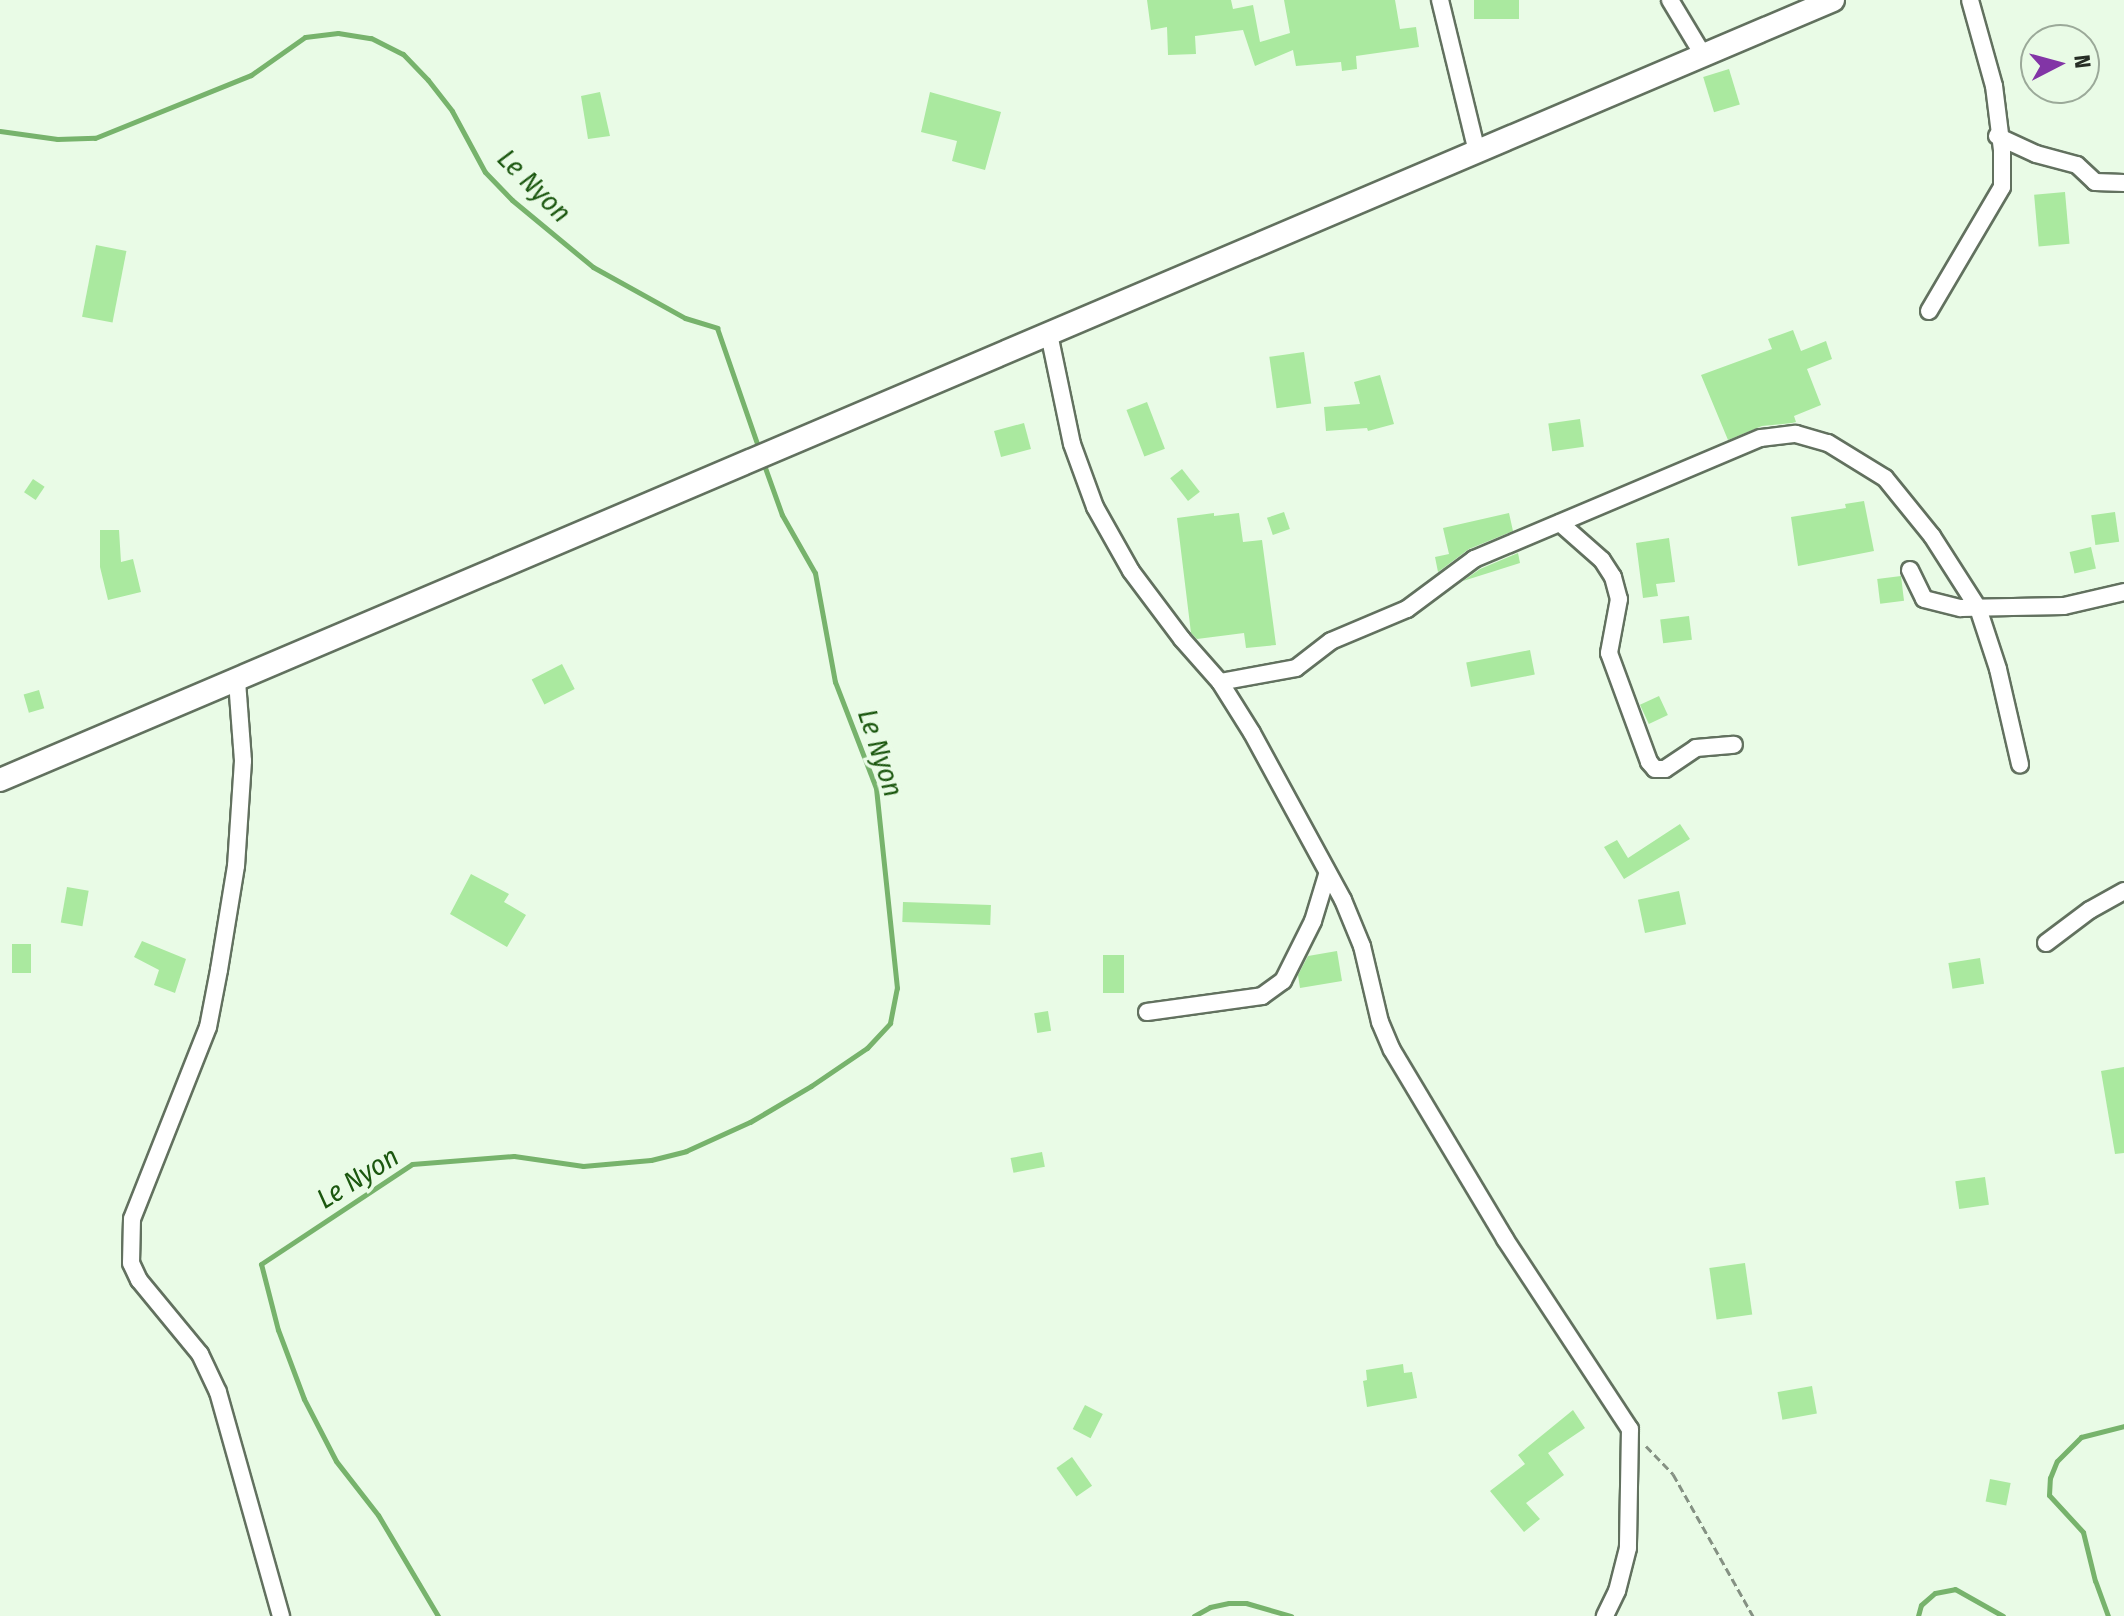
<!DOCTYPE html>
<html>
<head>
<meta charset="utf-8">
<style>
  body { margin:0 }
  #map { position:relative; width:2124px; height:1616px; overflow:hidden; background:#e9fbe6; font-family:"Fira Sans Condensed",sans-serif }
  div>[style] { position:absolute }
  .stream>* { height:5px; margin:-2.5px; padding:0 2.5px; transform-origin:2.5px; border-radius:2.5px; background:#77b36c }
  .building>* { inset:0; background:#aae99f; transform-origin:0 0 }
  .path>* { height:3px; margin-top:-1.5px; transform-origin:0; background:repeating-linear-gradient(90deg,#859183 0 8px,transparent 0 12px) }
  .roads { filter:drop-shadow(2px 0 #62715f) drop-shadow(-2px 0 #62715f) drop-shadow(0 2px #62715f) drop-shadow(0 -2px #62715f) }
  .minor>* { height:16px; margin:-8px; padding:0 8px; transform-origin:8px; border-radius:8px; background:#fff }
  .secondary>* { height:22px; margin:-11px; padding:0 11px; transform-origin:11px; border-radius:11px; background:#fff }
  span { translate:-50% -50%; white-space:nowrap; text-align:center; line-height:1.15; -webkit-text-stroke:7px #e9fbe6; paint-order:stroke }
  .water-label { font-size:28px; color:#1b570f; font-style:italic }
  .north { position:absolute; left:2020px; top:24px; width:80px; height:80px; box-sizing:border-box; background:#e9fbe6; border:2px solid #9ba999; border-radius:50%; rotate:84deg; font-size:22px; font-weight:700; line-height:32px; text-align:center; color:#262d25 }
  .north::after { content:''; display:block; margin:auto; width:28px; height:36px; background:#8235a6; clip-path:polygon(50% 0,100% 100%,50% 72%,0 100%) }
</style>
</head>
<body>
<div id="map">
  <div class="stream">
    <div style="left:0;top:131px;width:58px;rotate:8deg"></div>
    <div style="left:57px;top:139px;width:38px;rotate:-2deg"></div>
    <div style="left:95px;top:138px;width:168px;rotate:-22deg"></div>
    <div style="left:251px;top:75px;width:66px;rotate:-35.1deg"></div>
    <div style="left:305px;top:37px;width:33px;rotate:-7deg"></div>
    <div style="left:338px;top:33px;width:33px;rotate:9deg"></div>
    <div style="left:371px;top:38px;width:36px;rotate:27deg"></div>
    <div style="left:403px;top:54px;width:36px;rotate:46deg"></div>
    <div style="left:428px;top:80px;width:39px;rotate:52deg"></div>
    <div style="left:452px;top:111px;width:69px;rotate:61.6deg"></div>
    <div style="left:485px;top:172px;width:39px;rotate:46deg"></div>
    <div style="left:512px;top:200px;width:105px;rotate:39.6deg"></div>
    <div style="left:593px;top:267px;width:105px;rotate:29deg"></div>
    <div style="left:685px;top:318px;width:34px;rotate:17deg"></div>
    <div style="left:717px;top:328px;width:131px;rotate:70.9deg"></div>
    <div style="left:438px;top:1616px;width:117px;rotate:-120.7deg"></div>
    <div style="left:378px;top:1515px;width:68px;rotate:-127.9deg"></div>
    <div style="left:336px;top:1461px;width:70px;rotate:-117.3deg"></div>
    <div style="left:304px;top:1399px;width:74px;rotate:-110.6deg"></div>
    <div style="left:278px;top:1330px;width:68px;rotate:-104.4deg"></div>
    <div style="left:261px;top:1264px;width:181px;rotate:-33.5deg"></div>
    <div style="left:412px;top:1164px;width:102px;rotate:-4.5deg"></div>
    <div style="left:514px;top:1156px;width:70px;rotate:8.2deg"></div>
    <div style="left:583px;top:1166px;width:68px;rotate:-5deg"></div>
    <div style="left:651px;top:1160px;width:36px;rotate:-14deg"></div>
    <div style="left:686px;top:1151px;width:70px;rotate:-24.4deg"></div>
    <div style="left:750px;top:1122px;width:71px;rotate:-30.5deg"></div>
    <div style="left:811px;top:1086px;width:68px;rotate:-34.2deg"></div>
    <div style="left:867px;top:1048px;width:34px;rotate:-47deg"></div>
    <div style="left:890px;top:1023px;width:36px;rotate:-79deg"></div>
    <div style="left:897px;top:988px;width:201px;rotate:-96deg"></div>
    <div style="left:876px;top:788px;width:114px;rotate:-111.1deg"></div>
    <div style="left:835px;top:682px;width:111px;rotate:-100.4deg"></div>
    <div style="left:815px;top:573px;width:67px;rotate:-119.6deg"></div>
    <div style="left:782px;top:515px;width:56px;rotate:-109.7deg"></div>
    <div style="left:1194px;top:1616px;width:18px;rotate:-29deg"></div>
    <div style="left:1210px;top:1607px;width:19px;rotate:-12deg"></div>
    <div style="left:1229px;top:1603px;width:17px"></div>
    <div style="left:1246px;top:1603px;width:47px;rotate:16.1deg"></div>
    <div style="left:1918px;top:1616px;width:11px;rotate:-75deg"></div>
    <div style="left:1921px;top:1605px;width:18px;rotate:-41deg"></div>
    <div style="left:1935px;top:1593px;width:20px;rotate:-11deg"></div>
    <div style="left:1955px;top:1589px;width:55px;rotate:29.4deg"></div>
    <div style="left:2108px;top:1616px;width:37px;rotate:-110deg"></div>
    <div style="left:2095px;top:1581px;width:50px;rotate:-103.8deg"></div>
    <div style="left:2083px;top:1532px;width:50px;rotate:-132.6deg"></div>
    <div style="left:2049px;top:1495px;width:17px;rotate:-87deg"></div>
    <div style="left:2050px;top:1478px;width:18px;rotate:-68deg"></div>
    <div style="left:2057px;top:1461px;width:34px;rotate:-45deg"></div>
    <div style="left:2081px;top:1437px;width:44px;rotate:-14.3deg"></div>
  </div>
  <div class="building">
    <div style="clip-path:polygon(1147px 0,1231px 0,1233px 9px,1253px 5px,1260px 42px,1290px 33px,1284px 0,1395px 0,1400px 29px,1416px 27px,1419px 47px,1356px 56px,1357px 69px,1342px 71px,1341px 62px,1296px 66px,1293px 50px,1255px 66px,1243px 30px,1195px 36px,1196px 54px,1168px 55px,1167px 27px,1151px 30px)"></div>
    <div style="left:1474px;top:0;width:45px;height:19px"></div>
    <div style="left:1729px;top:69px;width:37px;height:27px;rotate:73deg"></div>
    <div style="clip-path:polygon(600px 92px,610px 136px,588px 139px,581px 96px)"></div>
    <div style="clip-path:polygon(930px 92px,1001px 112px,985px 170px,952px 161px,957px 141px,921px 132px)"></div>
    <div style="left:2065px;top:192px;width:52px;height:31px;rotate:85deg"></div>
    <div style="left:96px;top:245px;width:31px;height:73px;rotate:11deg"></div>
    <div style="clip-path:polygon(1793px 330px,1801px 351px,1826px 341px,1832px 359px,1807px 369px,1821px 405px,1794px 416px,1796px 422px,1792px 423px,1762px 426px,1728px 440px,1701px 375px,1772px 349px,1768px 339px)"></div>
    <div style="left:1304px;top:352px;width:52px;height:35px;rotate:82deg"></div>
    <div style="clip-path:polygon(1380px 375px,1394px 424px,1368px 431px,1367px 428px,1326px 431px,1324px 407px,1360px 404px,1354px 382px)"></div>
    <div style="left:1147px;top:402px;width:50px;height:22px;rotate:69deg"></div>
    <div style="left:1580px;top:419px;width:28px;height:32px;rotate:82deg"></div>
    <div style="left:1024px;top:423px;width:27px;height:31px;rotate:75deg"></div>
    <div style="left:1182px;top:469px;width:29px;height:15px;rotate:52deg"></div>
    <div style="left:33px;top:479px;width:14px;height:16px;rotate:34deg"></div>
    <div style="clip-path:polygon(1864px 501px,1874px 551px,1798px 566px,1791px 517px,1846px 508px,1845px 504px)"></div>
    <div style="left:1284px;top:512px;width:18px;height:18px;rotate:71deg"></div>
    <div style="left:2115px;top:512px;width:30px;height:24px;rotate:82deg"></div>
    <div style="clip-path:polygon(1214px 513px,1214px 516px,1239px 513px,1243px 542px,1262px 540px,1276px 645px,1246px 648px,1244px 633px,1197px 639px,1191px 633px,1177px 518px)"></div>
    <div style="clip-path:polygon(1509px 513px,1513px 531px,1469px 549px,1438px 572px,1435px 557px,1449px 554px,1443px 528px)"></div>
    <div style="clip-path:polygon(100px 530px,119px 530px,121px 562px,133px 559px,141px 592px,108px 600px,100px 567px)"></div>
    <div style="clip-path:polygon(1669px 538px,1675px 582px,1656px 584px,1658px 596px,1643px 598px,1636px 543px)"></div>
    <div style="left:2091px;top:547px;width:22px;height:22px;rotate:77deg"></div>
    <div style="clip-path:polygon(1518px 553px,1520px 563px,1463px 581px,1480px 569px)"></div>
    <div style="left:1901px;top:576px;width:25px;height:24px;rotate:83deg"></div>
    <div style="left:1689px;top:616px;width:24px;height:29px;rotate:83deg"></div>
    <div style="left:1530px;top:650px;width:25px;height:65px;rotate:79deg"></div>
    <div style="left:562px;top:664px;width:28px;height:34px;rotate:63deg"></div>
    <div style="left:39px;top:690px;width:19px;height:16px;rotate:74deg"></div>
    <div style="left:1659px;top:696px;width:21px;height:21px;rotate:65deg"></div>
    <div style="clip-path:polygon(1680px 824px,1690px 839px,1624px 879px,1604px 847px,1617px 840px,1628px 858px)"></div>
    <div style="clip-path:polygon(471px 874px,509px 894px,504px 902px,526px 915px,507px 947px,450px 914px)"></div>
    <div style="left:67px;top:887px;width:22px;height:36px;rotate:10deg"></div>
    <div style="left:1679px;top:891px;width:34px;height:42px;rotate:78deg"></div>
    <div style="left:903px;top:902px;width:88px;height:20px;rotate:2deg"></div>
    <div style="clip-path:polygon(142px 941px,186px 959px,175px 993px,154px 985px,159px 970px,134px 957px)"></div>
    <div style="left:12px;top:944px;width:19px;height:29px"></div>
    <div style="clip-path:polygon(1337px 951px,1342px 981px,1300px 988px,1298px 975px,1308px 956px)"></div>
    <div style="left:1103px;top:955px;width:21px;height:38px"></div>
    <div style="left:1980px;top:958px;width:26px;height:32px;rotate:81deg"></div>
    <div style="left:1048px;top:1011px;width:20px;height:14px;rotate:81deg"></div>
    <div style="clip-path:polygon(2124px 1067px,2124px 1153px,2115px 1154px,2101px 1071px)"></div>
    <div style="left:1042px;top:1152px;width:15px;height:32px;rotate:79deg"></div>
    <div style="left:1985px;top:1177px;width:28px;height:30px;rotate:82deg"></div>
    <div style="left:1745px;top:1263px;width:52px;height:36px;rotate:82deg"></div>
    <div style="clip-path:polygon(1403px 1364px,1404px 1373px,1412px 1372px,1417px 1398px,1367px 1407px,1363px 1381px,1367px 1380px,1366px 1370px)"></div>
    <div style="left:1812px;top:1386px;width:28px;height:35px;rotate:80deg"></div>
    <div style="left:1085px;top:1405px;width:20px;height:27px;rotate:27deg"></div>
    <div style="clip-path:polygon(1573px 1410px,1585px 1428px,1548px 1453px,1564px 1475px,1526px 1503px,1540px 1519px,1524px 1532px,1490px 1491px,1525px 1464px,1518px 1455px)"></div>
    <div style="left:1072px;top:1457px;width:35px;height:19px;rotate:55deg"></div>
    <div style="left:1990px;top:1479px;width:21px;height:23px;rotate:11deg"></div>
  </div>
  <div class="path">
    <div style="left:1646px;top:1446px;width:39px;rotate:46deg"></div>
    <div style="left:1673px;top:1474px;width:163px;rotate:60.6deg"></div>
  </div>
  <div class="roads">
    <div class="minor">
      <div style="left:1440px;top:0;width:156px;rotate:76.3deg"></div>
      <div style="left:1670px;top:0;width:64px;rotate:59deg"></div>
      <div style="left:1997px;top:136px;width:43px;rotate:24.8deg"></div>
      <div style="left:2036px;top:154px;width:42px;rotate:15deg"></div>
      <div style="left:2077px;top:165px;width:25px;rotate:43deg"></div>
      <div style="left:2095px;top:182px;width:29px;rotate:2deg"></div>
      <div style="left:1929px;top:311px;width:144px;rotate:-59.5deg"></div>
      <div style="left:2002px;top:187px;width:37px;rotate:-90deg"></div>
      <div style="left:2002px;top:150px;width:64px;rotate:-97.1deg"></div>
      <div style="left:1994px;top:86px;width:89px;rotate:-105.6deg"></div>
      <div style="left:1049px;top:334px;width:112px;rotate:78.2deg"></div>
      <div style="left:1072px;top:444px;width:67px;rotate:69.9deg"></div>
      <div style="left:1095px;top:507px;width:73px;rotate:60.6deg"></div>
      <div style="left:1131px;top:571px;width:85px;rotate:53.1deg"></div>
      <div style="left:1182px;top:639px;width:57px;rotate:48.5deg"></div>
      <div style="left:1220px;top:682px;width:60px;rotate:57.9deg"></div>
      <div style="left:1252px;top:733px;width:190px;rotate:61.4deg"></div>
      <div style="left:1343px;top:900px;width:50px;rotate:67.6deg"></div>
      <div style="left:1362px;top:946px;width:78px;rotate:76.7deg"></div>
      <div style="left:1380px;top:1022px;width:30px;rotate:67deg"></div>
      <div style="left:1392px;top:1050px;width:220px;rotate:59.1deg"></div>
      <div style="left:1505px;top:1239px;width:227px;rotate:56.7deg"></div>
      <div style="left:1630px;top:1429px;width:119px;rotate:91deg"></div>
      <div style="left:1628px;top:1548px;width:44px;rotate:104.3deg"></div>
      <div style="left:1617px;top:1591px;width:28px;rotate:116deg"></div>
      <div style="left:1560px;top:523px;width:56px;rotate:41.4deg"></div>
      <div style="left:1602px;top:560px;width:20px;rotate:57deg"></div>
      <div style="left:1613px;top:577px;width:23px;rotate:75deg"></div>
      <div style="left:1619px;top:599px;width:55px;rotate:100.5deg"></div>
      <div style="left:1609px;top:653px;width:116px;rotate:69.8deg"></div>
      <div style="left:1649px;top:762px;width:9px;rotate:49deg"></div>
      <div style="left:1655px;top:769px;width:10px"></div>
      <div style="left:1665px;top:769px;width:37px;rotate:-34deg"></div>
      <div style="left:1696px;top:748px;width:38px;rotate:-5deg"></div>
      <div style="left:1910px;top:570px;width:32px;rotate:64deg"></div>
      <div style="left:1924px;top:599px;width:38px;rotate:14deg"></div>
      <div style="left:1961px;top:608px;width:103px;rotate:-1.1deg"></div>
      <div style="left:2064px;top:606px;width:62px;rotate:-13.1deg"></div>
      <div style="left:237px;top:681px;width:80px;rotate:85.7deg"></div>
      <div style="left:243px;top:761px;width:105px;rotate:93.8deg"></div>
      <div style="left:236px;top:866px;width:105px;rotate:99.3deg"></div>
      <div style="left:219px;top:970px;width:58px;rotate:100.9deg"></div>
      <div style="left:208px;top:1027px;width:206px;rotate:111.6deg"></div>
      <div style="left:132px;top:1219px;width:44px;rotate:91.3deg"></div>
      <div style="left:131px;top:1263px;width:19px;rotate:65deg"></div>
      <div style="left:139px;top:1280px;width:96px;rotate:50.5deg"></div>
      <div style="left:200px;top:1354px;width:42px;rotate:64.7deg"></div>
      <div style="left:218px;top:1392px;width:233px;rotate:74.3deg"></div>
      <div style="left:1220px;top:682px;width:77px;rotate:-10.4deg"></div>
      <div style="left:1296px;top:668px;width:44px;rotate:-37.6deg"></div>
      <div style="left:1331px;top:641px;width:82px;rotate:-22.8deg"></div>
      <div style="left:1407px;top:609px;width:84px;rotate:-36.7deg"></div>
      <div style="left:1474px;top:559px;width:311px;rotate:-22.9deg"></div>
      <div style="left:1761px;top:438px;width:35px;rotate:-7deg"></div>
      <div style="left:1796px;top:434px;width:33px;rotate:16deg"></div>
      <div style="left:1828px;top:443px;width:67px;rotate:31.6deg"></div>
      <div style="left:1885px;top:478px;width:75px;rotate:51deg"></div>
      <div style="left:1932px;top:536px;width:85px;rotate:57.4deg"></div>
      <div style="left:1978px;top:608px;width:64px;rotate:71.8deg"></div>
      <div style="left:1998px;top:669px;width:98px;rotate:77deg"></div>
      <div style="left:2046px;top:943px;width:55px;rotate:-36.9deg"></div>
      <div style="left:2090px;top:910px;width:39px;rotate:-29deg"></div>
      <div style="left:1147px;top:1012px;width:116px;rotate:-7.9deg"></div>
      <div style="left:1262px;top:996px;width:26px;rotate:-36deg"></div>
      <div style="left:1283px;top:981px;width:67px;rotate:-63.4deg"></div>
      <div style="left:1313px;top:921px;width:48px;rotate:-73.1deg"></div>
    </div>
    <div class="secondary">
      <div style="left:0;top:780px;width:1992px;rotate:-23.05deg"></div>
    </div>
  </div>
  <div class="water-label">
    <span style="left:534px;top:186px;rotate:45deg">Le Nyon</span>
    <span style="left:880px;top:753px;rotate:72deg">Le Nyon</span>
    <span style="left:358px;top:1178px;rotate:-32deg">Le Nyon</span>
  </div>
  <div class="north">N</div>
</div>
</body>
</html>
